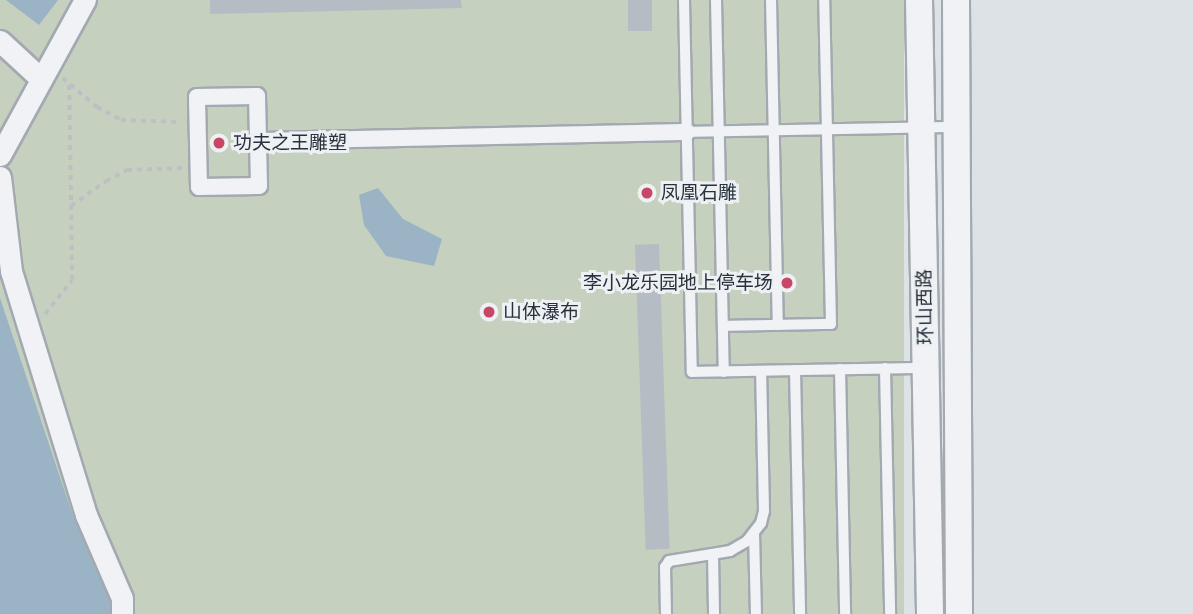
<!DOCTYPE html>
<html>
<head>
<meta charset="utf-8">
<style>
  body { margin:0 }
  #map { position:relative; width:1193px; height:614px; overflow:hidden; background:#dde2e7; font-family:Figtree,"Noto Sans SC",sans-serif }
  div>[style] { position:absolute }
  .green>* { inset:0; background:#c5d0bf; transform-origin:0 0 }
  .water>* { inset:0; background:#9ab3c5 }
  .building>* { inset:0; background:#b5bcc3; transform-origin:0 0 }
  .path>* { height:3.5px; margin-top:-1.75px; transform-origin:0; background:repeating-linear-gradient(90deg,#bcc0c5 0 5px,transparent 0 10px) }
  .roads { filter:drop-shadow(2px 0 #a3a9b0) drop-shadow(-2px 0 #a3a9b0) drop-shadow(0 2px #a3a9b0) drop-shadow(0 -2px #a3a9b0) }
  .service>* { height:10px; margin:-5px; padding:0 5px; transform-origin:5px; border-radius:5px; background:#f0f2f5 }
  .pedestrian>* { height:16px; margin:-8px; padding:0 8px; transform-origin:8px; border-radius:8px; background:#f0f2f5 }
  .minor>* { height:21px; margin:-10.5px; padding:0 10.5px; transform-origin:10.5px; border-radius:10.5px; background:#f0f2f5 }
  .tertiary>* { height:26px; margin:-13px; padding:0 13px; transform-origin:13px; border-radius:13px; background:#f0f2f5 }
  .dots>* { width:19px; height:19px; translate:-50% -50%; box-sizing:border-box; border:4px solid #edf1f4; border-radius:50% }
  span { translate:-50% -50%; white-space:nowrap; text-align:center; line-height:1.15; -webkit-text-stroke:6px #edf1f4; paint-order:stroke }
  .poi-label { font-size:19px; color:#28313c }
  .left { translate:0 -50%; text-align:left }
  .right { translate:-100% -50%; text-align:right }
  .street-label { font-size:19px; color:#28313c }
</style>
</head>
<body>
<div id="map">
  <div class="green">
    <div style="left:0;top:0;width:904px;height:614px"></div>
  </div>
  <div class="water">
    <div style="clip-path:polygon(6px 0,58px 0,39px 25px)"></div>
    <div style="clip-path:polygon(378px 188px,403px 219px,442px 239px,434px 266px,386px 256px,364px 225px,359px 195px)"></div>
    <div style="clip-path:polygon(0 298px,75px 522px,95px 549px,115px 614px,0 614px)"></div>
  </div>
  <div class="building">
    <div style="clip-path:polygon(210px 0,461px 0,462px 8px,210px 14px)"></div>
    <div style="left:628px;top:0;width:24px;height:31px"></div>
    <div style="left:659px;top:244px;width:305px;height:24px;rotate:88deg"></div>
  </div>
  <div class="path">
    <div style="left:63px;top:78px;width:45px;rotate:40.5deg"></div>
    <div style="left:97px;top:107px;width:27px;rotate:28deg"></div>
    <div style="left:121px;top:120px;width:60px;rotate:1.9deg"></div>
    <div style="left:71px;top:206px;width:43px;rotate:-35.5deg"></div>
    <div style="left:106px;top:181px;width:24px;rotate:-28deg"></div>
    <div style="left:127px;top:170px;width:56px;rotate:-2deg"></div>
    <div style="left:45px;top:314px;width:43px;rotate:-51.5deg"></div>
    <div style="left:72px;top:280px;width:196px;rotate:-90.9deg"></div>
  </div>
  <div class="roads">
    <div class="service">
      <div style="left:684px;top:0;width:372px;rotate:88.8deg"></div>
      <div style="left:692px;top:372px;width:234px;rotate:-1deg"></div>
      <div style="left:716px;top:0;width:372px;rotate:88.8deg"></div>
      <div style="left:771px;top:0;width:325px;rotate:88.8deg"></div>
      <div style="left:687px;top:132px;width:269px;rotate:-1.1deg"></div>
      <div style="left:723px;top:326px;width:108px;rotate:-1.1deg"></div>
      <div style="left:831px;top:324px;width:324px;rotate:-91.2deg"></div>
      <div style="left:885px;top:368px;width:246px;rotate:88.8deg"></div>
      <div style="left:840px;top:369px;width:245px;rotate:88.8deg"></div>
      <div style="left:795px;top:370px;width:244px;rotate:88.8deg"></div>
      <div style="left:754px;top:533px;width:81px;rotate:88.6deg"></div>
      <div style="left:713px;top:554px;width:60px;rotate:89deg"></div>
      <div style="left:666px;top:614px;width:47px;rotate:-91.2deg"></div>
      <div style="left:665px;top:567px;width:7px;rotate:-56deg"></div>
      <div style="left:669px;top:561px;width:62px;rotate:-9.3deg"></div>
      <div style="left:730px;top:551px;width:20px;rotate:-30deg"></div>
      <div style="left:747px;top:541px;width:23px;rotate:-52deg"></div>
      <div style="left:761px;top:523px;width:12px;rotate:-76deg"></div>
      <div style="left:764px;top:511px;width:140px;rotate:-91.2deg"></div>
    </div>
    <div class="pedestrian">
      <div style="left:258px;top:141px;width:45px;rotate:88.7deg"></div>
      <div style="left:259px;top:186px;width:60px;rotate:179deg"></div>
      <div style="left:199px;top:187px;width:90px;rotate:-91.3deg"></div>
      <div style="left:197px;top:97px;width:60px;rotate:-1deg"></div>
      <div style="left:257px;top:96px;width:45px;rotate:88.7deg"></div>
      <div style="left:258px;top:141px;width:429px;rotate:-1.2deg"></div>
    </div>
    <div class="minor">
      <div style="left:0;top:41px;width:56px;rotate:42.8deg"></div>
      <div style="left:0;top:155px;width:177px;rotate:-61.3deg"></div>
      <div style="left:0;top:177px;width:95px;rotate:83.3deg"></div>
      <div style="left:11px;top:271px;width:255px;rotate:72.9deg"></div>
      <div style="left:86px;top:515px;width:90px;rotate:66.6deg"></div>
      <div style="left:122px;top:598px;width:16px;rotate:90deg"></div>
    </div>
    <div class="tertiary">
      <div style="left:919px;top:0;width:614px;rotate:88.97deg"></div>
      <div style="left:956px;top:0;width:614px;rotate:89.72deg"></div>
    </div>
  </div>
  <div class="dots">
    <div style="left:219px;top:143px;background:#c74766"></div>
    <div style="left:647px;top:193px;background:#c74766"></div>
    <div style="left:787px;top:283px;background:#c74766"></div>
    <div style="left:489px;top:312px;background:#c74766"></div>
  </div>
  <div class="poi-label">
    <span class="left" style="left:233px;top:143px">功夫之王雕塑</span>
    <span class="left" style="left:661px;top:193px">凤凰石雕</span>
    <span class="right" style="left:773px;top:283px">李小龙乐园地上停车场</span>
    <span class="left" style="left:503px;top:312px">山体瀑布</span>
  </div>
  <div class="street-label">
    <span style="left:925px;top:307px;rotate:-91deg">环山西路</span>
  </div>
</div>
</body>
</html>
